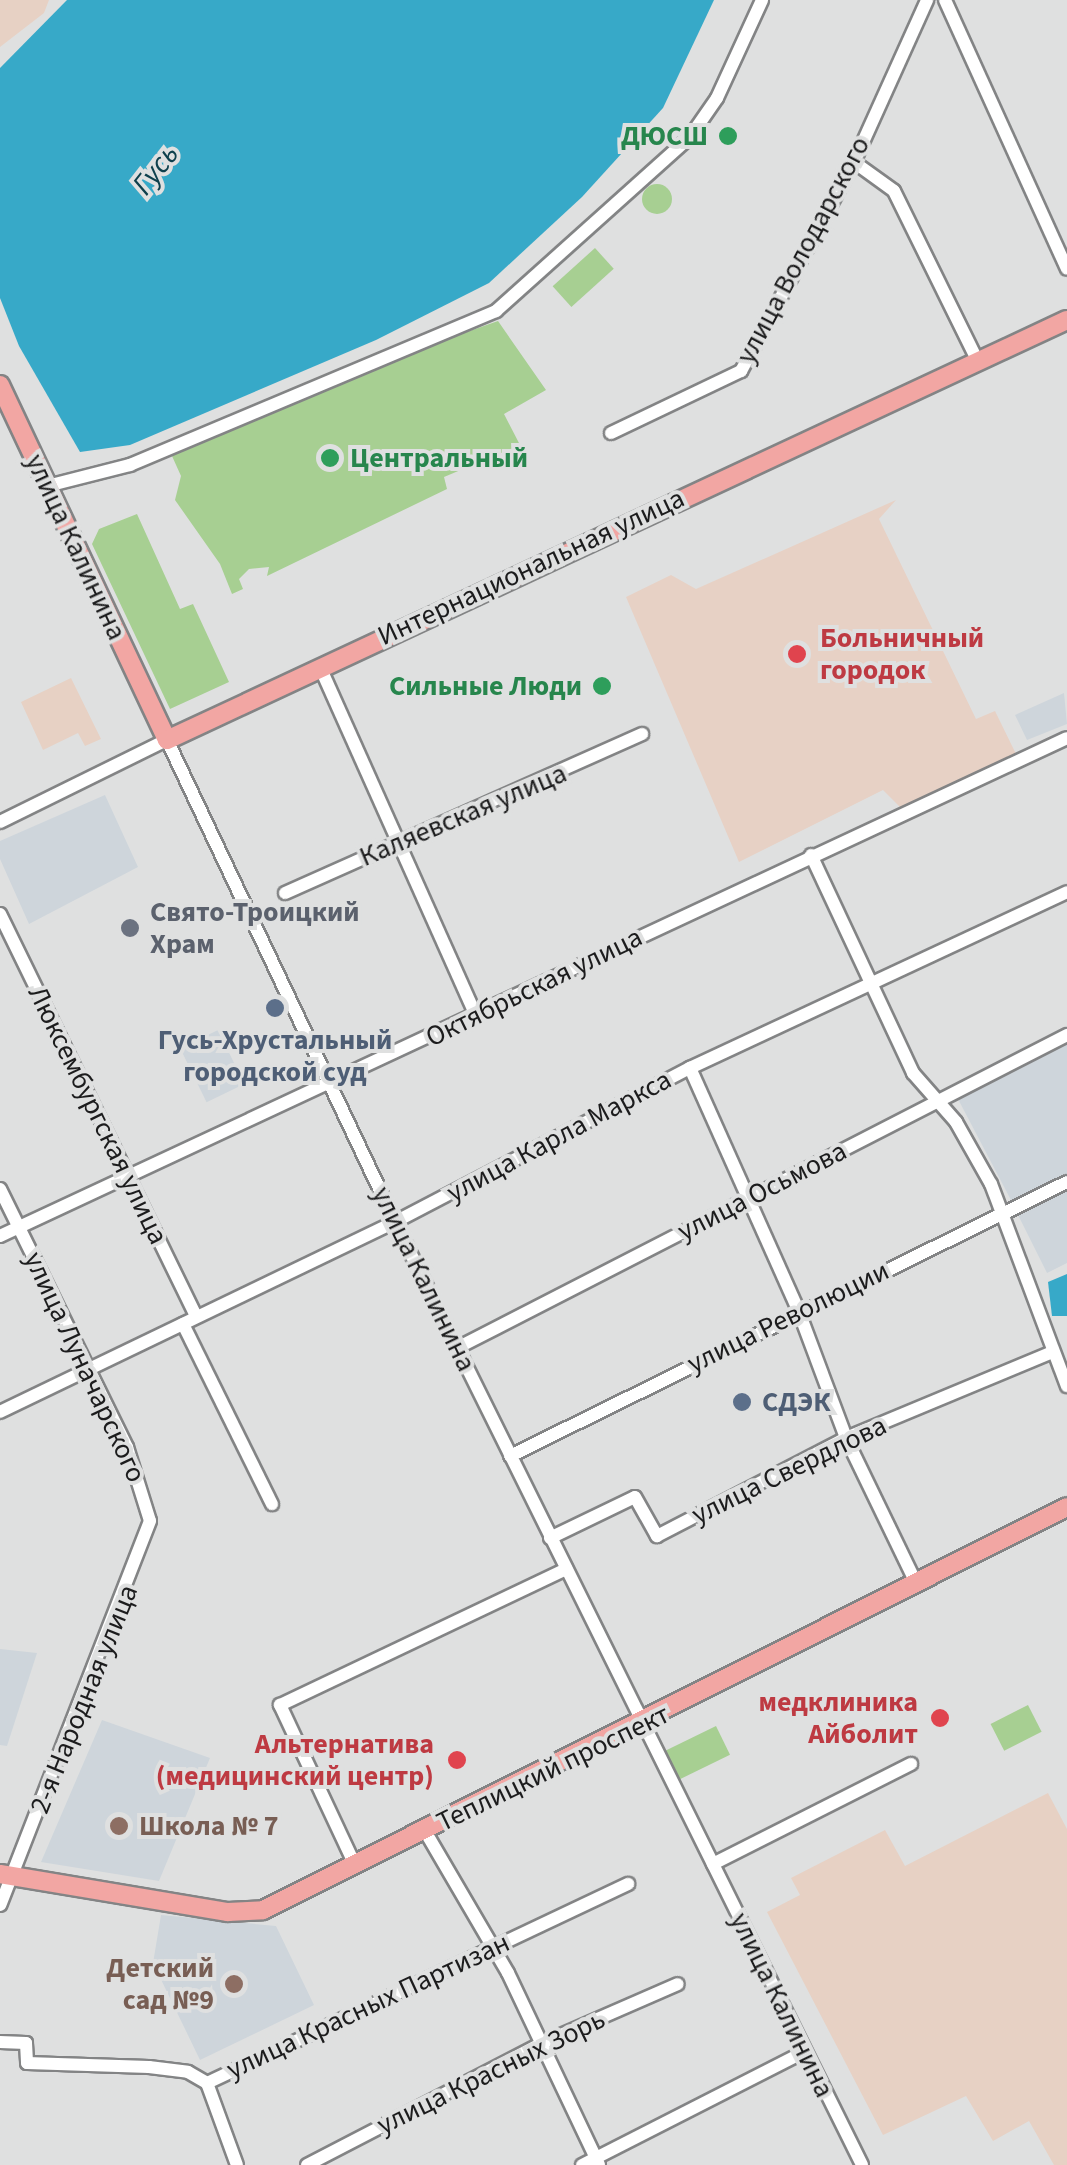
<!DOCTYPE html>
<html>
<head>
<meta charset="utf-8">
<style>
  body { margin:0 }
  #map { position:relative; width:1067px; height:2165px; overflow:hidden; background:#dfe0e0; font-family:"Source Sans 3",sans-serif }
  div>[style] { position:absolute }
  .built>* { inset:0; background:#ced5db; transform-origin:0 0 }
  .industrial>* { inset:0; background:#e7d1c4 }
  .medical>* { inset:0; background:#e7d1c5 }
  .green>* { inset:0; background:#a7cf92; transform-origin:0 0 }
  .round { border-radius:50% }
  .water>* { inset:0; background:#37a9c8 }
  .roads { filter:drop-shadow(2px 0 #838485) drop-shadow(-2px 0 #838485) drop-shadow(0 2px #838485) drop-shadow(0 -2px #838485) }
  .minor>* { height:12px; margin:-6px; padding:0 6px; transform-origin:6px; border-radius:6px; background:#fff }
  .major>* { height:18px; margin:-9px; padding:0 9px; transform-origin:9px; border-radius:9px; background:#f2a6a3 }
  .dots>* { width:28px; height:28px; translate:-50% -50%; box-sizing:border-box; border:5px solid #dfe0e0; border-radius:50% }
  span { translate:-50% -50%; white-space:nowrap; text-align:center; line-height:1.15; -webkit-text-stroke:8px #dfe0e0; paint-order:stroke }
  .leisure-label { font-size:28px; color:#27864d; font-weight:700 }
  .right { translate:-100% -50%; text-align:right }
  .left { translate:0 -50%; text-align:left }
  .street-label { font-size:28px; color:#1c1c1d }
  .health-label { font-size:28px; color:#be3a42; font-weight:700 }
  .worship-label { font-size:28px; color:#5b616d; font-weight:700 }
  .service-label { font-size:28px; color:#4e5e75; font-weight:700 }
  .education-label { font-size:28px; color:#785e54; font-weight:700 }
  .water-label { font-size:30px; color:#0e404d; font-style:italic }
</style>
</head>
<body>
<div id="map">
  <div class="built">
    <div style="clip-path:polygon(1064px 693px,1067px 724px,1027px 740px,1015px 715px)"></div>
    <div style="clip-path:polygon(105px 795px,138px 867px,29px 924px,0 859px,0 841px)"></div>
    <div style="left:218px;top:1030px;width:60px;height:42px;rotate:64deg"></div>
    <div style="clip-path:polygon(1067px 1040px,1067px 1176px,1012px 1202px,958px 1099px)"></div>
    <div style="clip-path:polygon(1067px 1188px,1067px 1263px,1047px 1273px,1017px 1213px)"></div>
    <div style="clip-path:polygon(0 1649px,37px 1653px,7px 1746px,0 1745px)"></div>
    <div style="clip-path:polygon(102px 1720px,210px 1758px,159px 1881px,41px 1862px)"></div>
    <div style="clip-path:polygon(161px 1915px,276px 1926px,314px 2005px,200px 2060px,153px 1963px)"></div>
  </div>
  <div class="industrial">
    <div style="clip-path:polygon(0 0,49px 0,44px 13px,0 47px)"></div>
    <div style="clip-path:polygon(71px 678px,101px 739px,85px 746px,78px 733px,43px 750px,21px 702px)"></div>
    <div style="clip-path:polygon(1048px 1793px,1067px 1829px,1067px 2165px,1054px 2165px,1029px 2121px,993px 2141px,966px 2096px,883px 2135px,767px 1912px,800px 1895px,791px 1878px,885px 1830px,905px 1866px)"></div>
  </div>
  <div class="medical">
    <div style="clip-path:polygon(896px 500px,879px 519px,976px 719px,995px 711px,1016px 754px,902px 809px,883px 790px,739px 862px,626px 597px,671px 575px,696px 589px)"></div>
  </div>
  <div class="green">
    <div class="round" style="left:642px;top:184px;width:30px;height:30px"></div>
    <div style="left:595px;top:248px;width:28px;height:57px;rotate:48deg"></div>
    <div style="clip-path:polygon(498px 321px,546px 390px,504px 414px,520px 445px,444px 477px,447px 489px,267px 576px,269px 567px,249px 569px,239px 579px,243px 589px,232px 594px,220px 564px,175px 500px,181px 476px,172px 456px,342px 376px)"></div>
    <div style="clip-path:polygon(137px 514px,180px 609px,193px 604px,229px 682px,170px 709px,92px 544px,99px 529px)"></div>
    <div style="left:1028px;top:1705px;width:30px;height:42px;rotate:63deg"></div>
    <div style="left:716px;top:1726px;width:32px;height:57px;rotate:64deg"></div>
  </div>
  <div class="water">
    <div style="clip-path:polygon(67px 0,714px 0,663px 108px,582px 197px,489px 283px,376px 340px,130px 445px,80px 452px,19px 346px,0 298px,0 68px)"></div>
    <div style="clip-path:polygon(1067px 1274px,1067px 1316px,1052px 1316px,1048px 1282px)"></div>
  </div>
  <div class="roads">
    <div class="minor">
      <div style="left:945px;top:0;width:295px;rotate:65.6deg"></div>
      <div style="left:854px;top:162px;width:49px;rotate:35.9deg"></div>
      <div style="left:894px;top:191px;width:188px;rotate:63.8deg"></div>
      <div style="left:611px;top:433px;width:144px;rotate:-25.5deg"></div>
      <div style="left:741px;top:371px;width:238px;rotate:-61.6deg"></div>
      <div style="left:854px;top:162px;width:178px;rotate:-65.7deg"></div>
      <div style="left:47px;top:486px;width:86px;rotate:-14.2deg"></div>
      <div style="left:130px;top:465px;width:397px;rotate:-22.8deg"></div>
      <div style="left:496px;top:311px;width:261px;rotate:-41.9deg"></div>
      <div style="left:690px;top:137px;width:47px;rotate:-55.3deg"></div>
      <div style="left:717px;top:98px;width:108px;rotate:-65.3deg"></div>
      <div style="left:320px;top:667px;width:381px;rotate:65.9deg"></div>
      <div style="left:0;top:822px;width:186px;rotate:-26.2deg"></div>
      <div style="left:167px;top:740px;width:533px;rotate:64.68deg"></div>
      <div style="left:395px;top:1222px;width:1052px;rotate:63.65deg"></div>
      <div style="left:811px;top:855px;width:241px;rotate:64.9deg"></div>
      <div style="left:913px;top:1073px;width:65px;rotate:48.7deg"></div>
      <div style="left:956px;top:1122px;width:71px;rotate:60.6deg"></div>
      <div style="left:991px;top:1184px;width:216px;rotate:69.4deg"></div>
      <div style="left:285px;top:893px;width:391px;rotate:-24deg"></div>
      <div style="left:0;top:914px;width:447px;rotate:64deg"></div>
      <div style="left:690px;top:1068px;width:267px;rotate:65.9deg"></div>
      <div style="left:799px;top:1312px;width:134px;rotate:69.5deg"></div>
      <div style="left:846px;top:1438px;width:163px;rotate:64.2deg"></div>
      <div style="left:0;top:1189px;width:288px;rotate:63.8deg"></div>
      <div style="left:127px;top:1447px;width:77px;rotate:72.7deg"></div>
      <div style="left:150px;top:1521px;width:412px;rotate:111.3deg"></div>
      <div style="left:0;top:1236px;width:1177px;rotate:-25.02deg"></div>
      <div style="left:183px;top:1324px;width:201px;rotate:63.7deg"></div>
      <div style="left:457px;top:1348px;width:686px;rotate:-27.16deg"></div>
      <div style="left:0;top:1412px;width:438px;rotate:-25.7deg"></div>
      <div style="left:395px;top:1222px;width:333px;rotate:-27.6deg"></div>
      <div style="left:690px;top:1068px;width:416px;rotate:-25deg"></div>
      <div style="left:510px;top:1456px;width:621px;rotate:-26.19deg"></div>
      <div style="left:550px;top:1538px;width:94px;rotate:-25.8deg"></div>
      <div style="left:635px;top:1497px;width:45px;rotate:60.6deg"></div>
      <div style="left:657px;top:1536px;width:213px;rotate:-27.4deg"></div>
      <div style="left:846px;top:1438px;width:221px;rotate:-22.6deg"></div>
      <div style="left:425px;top:1831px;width:164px;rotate:59.7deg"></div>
      <div style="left:508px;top:1973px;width:212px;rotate:64.6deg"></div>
      <div style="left:713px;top:1864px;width:222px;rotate:-26.8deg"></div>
      <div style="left:355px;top:1865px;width:177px;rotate:-115.1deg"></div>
      <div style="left:280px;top:1705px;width:317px;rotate:-25.4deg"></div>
      <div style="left:0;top:2042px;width:26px;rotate:2deg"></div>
      <div style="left:26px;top:2043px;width:20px;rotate:87deg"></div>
      <div style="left:27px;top:2063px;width:122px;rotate:1.9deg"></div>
      <div style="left:149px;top:2067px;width:39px;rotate:7deg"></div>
      <div style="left:188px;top:2072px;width:22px;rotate:30deg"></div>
      <div style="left:207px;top:2083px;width:466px;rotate:-25.3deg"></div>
      <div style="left:207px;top:2083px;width:87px;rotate:69.9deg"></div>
      <div style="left:307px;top:2165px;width:263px;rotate:-27.4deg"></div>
      <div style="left:540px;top:2044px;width:150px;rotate:-23.5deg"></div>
      <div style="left:582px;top:2165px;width:249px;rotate:-27deg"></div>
    </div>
    <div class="major">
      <div style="left:0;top:385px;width:392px;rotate:64.8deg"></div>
      <div style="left:167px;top:740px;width:993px;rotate:-25.02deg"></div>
      <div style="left:0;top:1874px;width:231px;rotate:9.5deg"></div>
      <div style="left:228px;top:1912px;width:35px;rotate:-3deg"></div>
      <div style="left:263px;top:1910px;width:899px;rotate:-26.62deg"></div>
    </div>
  </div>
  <div class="dots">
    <div style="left:728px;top:136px;background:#2e9e5b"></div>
    <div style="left:330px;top:458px;background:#2e9e5b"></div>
    <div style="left:797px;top:654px;background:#e0444e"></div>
    <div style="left:602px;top:686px;background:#2e9e5b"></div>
    <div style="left:130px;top:928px;background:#6b7280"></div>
    <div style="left:275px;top:1008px;background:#5c6f8a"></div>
    <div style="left:742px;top:1402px;background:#5c6f8a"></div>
    <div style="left:940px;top:1718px;background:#e0444e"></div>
    <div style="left:457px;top:1760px;background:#e0444e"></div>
    <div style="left:119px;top:1826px;background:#8d6e63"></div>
    <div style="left:234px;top:1984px;background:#8d6e63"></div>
  </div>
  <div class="leisure-label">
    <span class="right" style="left:708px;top:136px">ДЮСШ</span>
    <span class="left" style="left:350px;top:458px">Центральный</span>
    <span class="right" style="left:582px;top:686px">Сильные Люди</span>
  </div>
  <div class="street-label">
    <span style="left:803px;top:250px;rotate:-62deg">улица Володарского</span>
    <span style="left:76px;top:547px;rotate:65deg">улица Калинина</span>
    <span style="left:531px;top:567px;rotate:-25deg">Интернациональная улица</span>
    <span style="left:463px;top:815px;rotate:-23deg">Каляевская улица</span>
    <span style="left:534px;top:987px;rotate:-26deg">Октябрьская улица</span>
    <span style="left:98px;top:1115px;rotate:64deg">Люксембургская улица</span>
    <span style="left:559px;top:1136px;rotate:-28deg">улица Карла Маркса</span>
    <span style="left:762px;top:1191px;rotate:-27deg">улица Осьмова</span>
    <span style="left:424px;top:1279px;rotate:64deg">улица Калинина</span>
    <span style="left:788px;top:1317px;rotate:-26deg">улица Революции</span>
    <span style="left:85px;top:1367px;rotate:65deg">улица Луначарского</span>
    <span style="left:789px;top:1470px;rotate:-26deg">улица Свердлова</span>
    <span style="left:84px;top:1699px;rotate:-68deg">2-я Народная улица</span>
    <span style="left:553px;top:1768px;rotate:-26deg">Теплицкий проспект</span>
    <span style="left:782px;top:2005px;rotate:64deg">улица Калинина</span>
    <span style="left:368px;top:2006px;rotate:-25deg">улица Красных Партизан</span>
    <span style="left:491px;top:2072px;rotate:-26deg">улица Красных Зорь</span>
  </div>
  <div class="health-label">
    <span class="left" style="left:820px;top:654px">Больничный<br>городок</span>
    <span class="right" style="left:918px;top:1718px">медклиника<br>Айболит</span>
    <span class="right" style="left:434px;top:1760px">Альтернатива<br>(медицинский центр)</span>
  </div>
  <div class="worship-label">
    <span class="left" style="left:150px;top:928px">Свято-Троицкий<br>Храм</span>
  </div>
  <div class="service-label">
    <span style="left:275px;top:1056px">Гусь-Хрустальный<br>городской суд</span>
    <span class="left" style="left:762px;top:1402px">СДЭК</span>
  </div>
  <div class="education-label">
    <span class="left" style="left:139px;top:1826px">Школа № 7</span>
    <span class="right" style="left:214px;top:1984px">Детский<br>сад №9</span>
  </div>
  <div class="water-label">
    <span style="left:156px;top:170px;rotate:-52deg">Гусь</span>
  </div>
</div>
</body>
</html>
